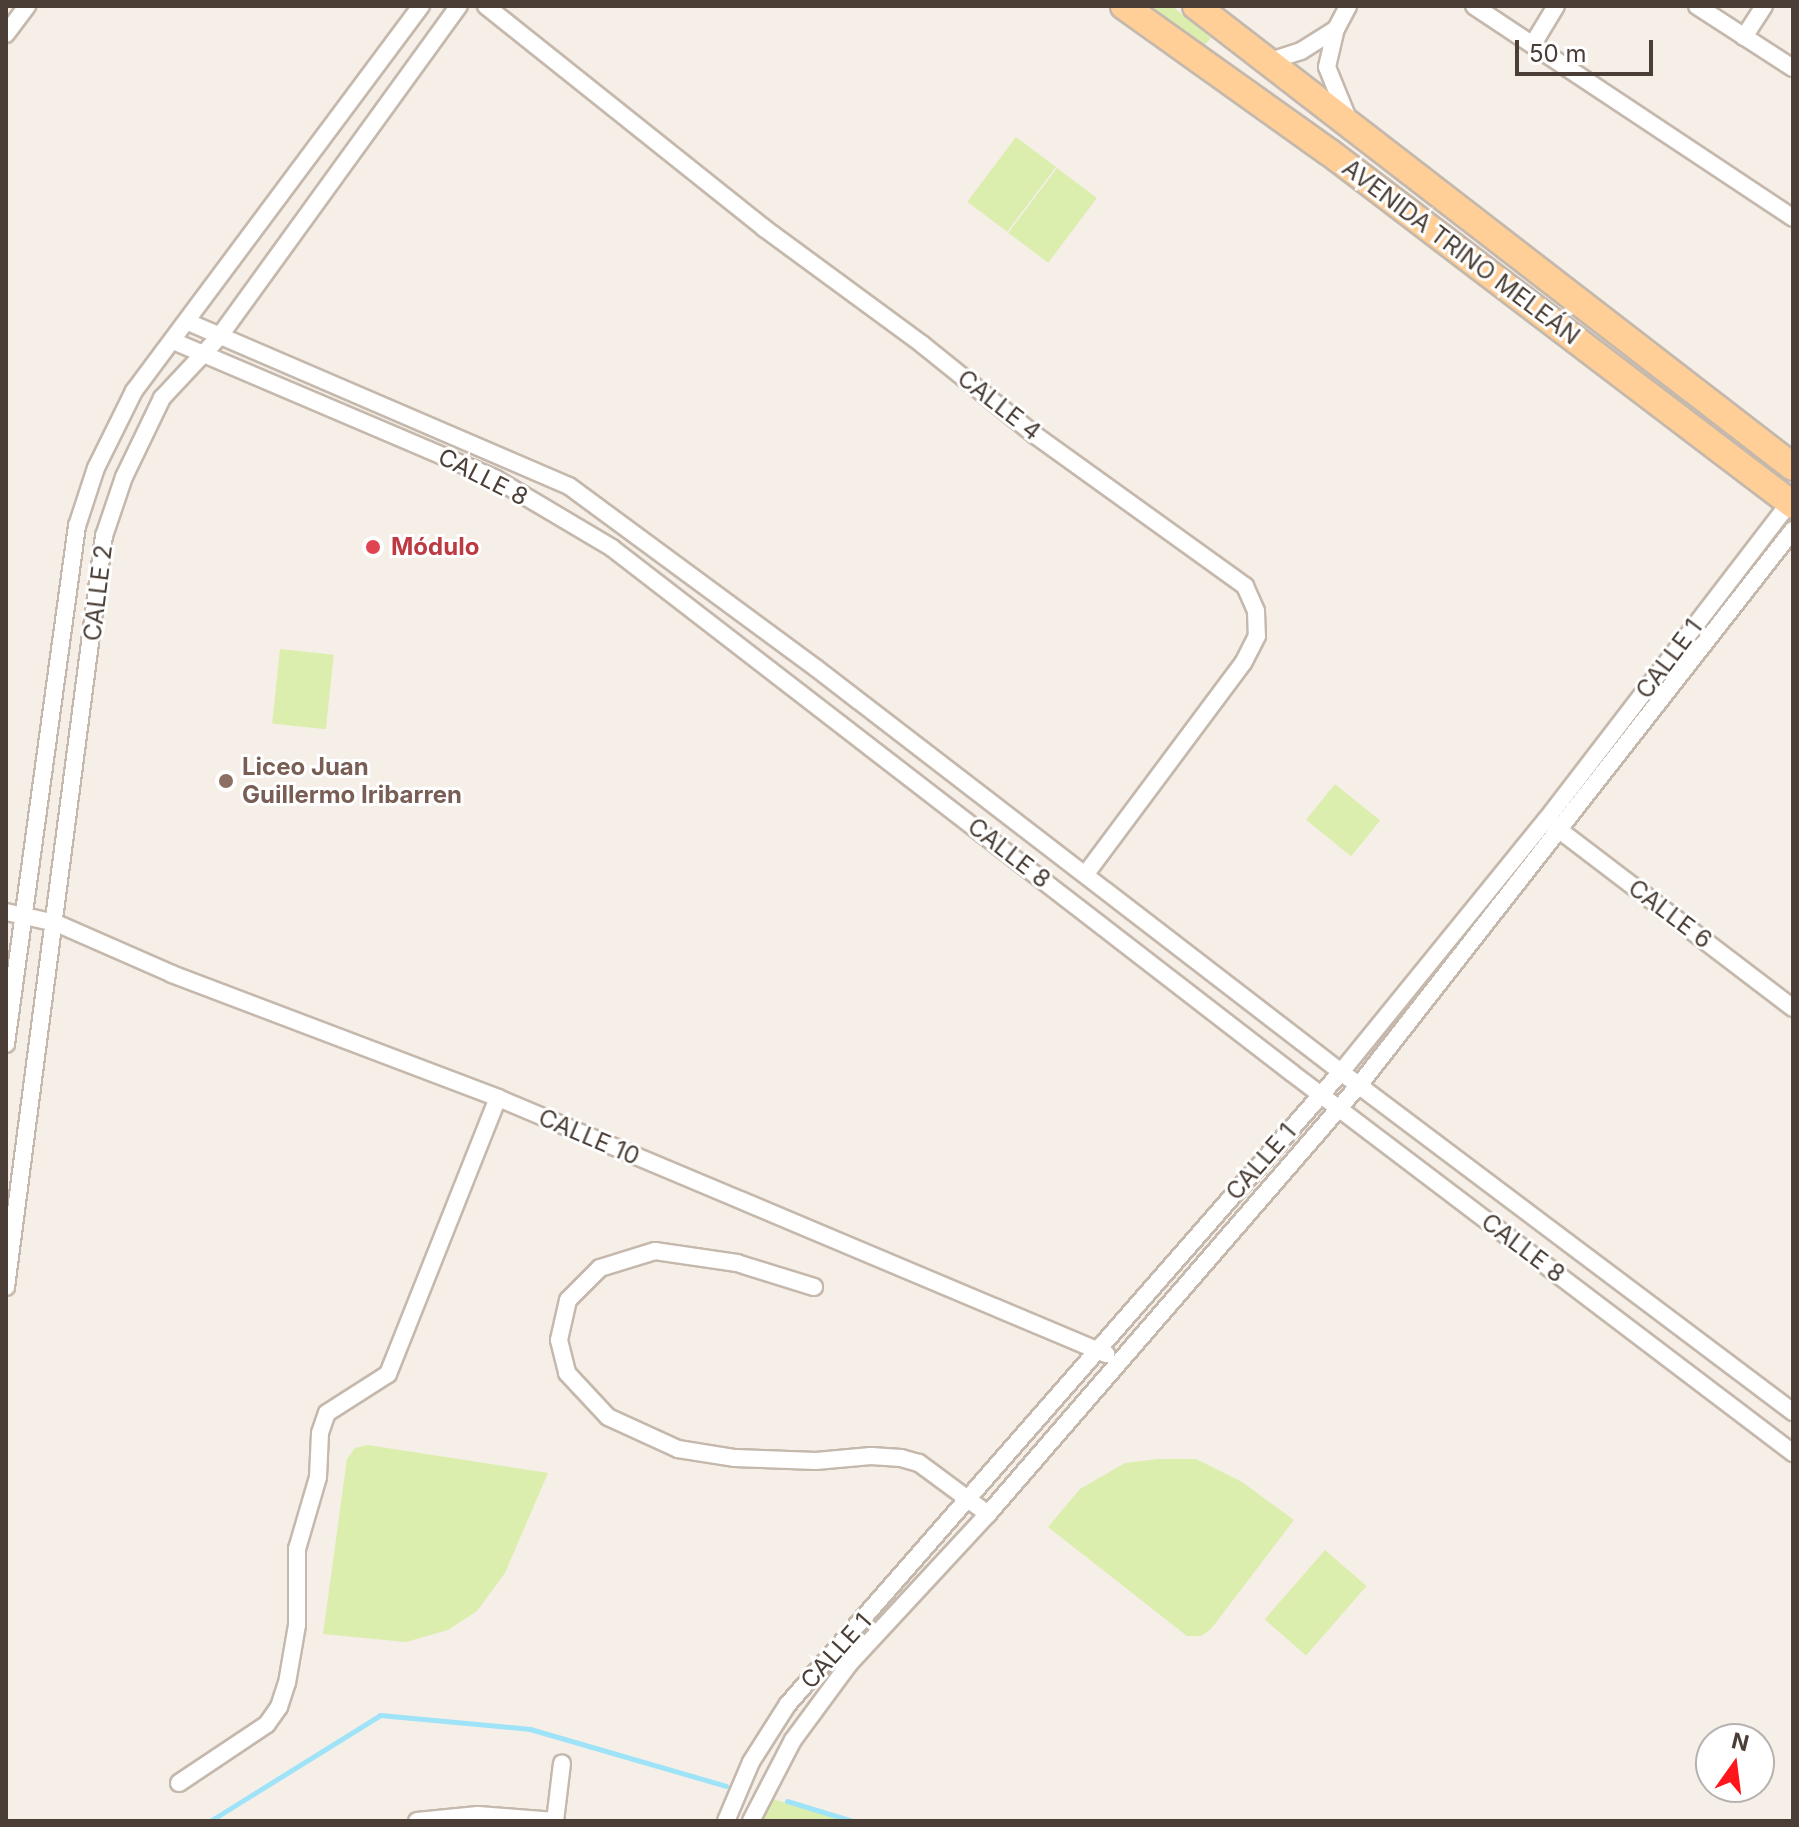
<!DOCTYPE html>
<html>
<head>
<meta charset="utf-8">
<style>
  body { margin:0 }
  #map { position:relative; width:1799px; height:1827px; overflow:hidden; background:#f5efe8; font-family:Inter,sans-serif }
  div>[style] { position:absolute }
  .green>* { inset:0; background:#dceead; transform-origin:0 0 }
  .stream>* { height:5px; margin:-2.5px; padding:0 2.5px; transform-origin:2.5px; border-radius:2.5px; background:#9ee3f8 }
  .roads { filter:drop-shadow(2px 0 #c5b8ac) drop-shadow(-2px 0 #c5b8ac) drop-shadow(0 2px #c5b8ac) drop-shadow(0 -2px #c5b8ac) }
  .street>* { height:16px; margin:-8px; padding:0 8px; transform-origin:8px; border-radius:8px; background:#fff }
  .primary>* { height:26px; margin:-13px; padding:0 13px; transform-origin:13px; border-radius:13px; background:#ffcf97 }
  .dots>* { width:22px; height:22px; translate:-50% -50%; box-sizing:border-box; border:4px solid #fff; border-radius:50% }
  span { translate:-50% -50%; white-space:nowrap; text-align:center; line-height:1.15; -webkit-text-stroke:6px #fff; paint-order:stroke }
  .street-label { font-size:24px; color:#4a3e36 }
  .health-label { font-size:24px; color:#be3a42; font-weight:700 }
  .left { translate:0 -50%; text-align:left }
  .education-label { font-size:24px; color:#785e54; font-weight:700 }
  .frame { position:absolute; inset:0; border:8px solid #4a3e36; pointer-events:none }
  .north { position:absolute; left:1695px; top:1723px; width:80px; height:80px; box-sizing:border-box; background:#fff; border:2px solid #b7b2af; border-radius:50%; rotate:14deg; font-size:22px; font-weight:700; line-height:32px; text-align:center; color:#4a3e36 }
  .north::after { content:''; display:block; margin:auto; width:28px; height:36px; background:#ff151c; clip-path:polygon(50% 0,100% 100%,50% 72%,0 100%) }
  .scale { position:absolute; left:1515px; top:40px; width:138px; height:36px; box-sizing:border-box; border:4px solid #4a3e36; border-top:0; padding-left:10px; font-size:24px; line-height:28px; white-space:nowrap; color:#4a3e36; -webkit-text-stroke:6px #fff; paint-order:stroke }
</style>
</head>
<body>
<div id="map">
  <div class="green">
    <div style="clip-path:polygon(1150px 6px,1172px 6px,1211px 38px,1205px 45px)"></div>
    <div style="left:1016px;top:137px;width:50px;height:81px;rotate:37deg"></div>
    <div style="left:1057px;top:168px;width:50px;height:81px;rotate:37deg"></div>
    <div style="left:280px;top:649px;width:54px;height:75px;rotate:6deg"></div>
    <div style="left:1335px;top:784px;width:58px;height:46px;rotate:39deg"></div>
    <div style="clip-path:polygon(368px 1445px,548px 1473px,505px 1573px,477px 1611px,448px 1630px,406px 1642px,323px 1634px,347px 1459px,355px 1448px)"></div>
    <div style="clip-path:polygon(1158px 1459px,1196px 1459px,1242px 1482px,1294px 1520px,1211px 1629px,1201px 1636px,1187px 1636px,1048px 1527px,1080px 1489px,1125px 1463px)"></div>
    <div style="left:1325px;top:1550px;width:55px;height:92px;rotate:41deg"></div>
    <div style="clip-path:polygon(761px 1796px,853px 1821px,751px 1821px)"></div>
  </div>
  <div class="stream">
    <div style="left:787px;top:1801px;width:69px;rotate:16.9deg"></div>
    <div style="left:210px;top:1821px;width:200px;rotate:-31.9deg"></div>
    <div style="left:380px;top:1715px;width:151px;rotate:5.3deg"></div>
    <div style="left:530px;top:1729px;width:204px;rotate:16.2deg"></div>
  </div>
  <div class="roads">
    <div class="street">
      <div style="left:486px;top:6px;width:356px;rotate:38.6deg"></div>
      <div style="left:764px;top:228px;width:197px;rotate:36.3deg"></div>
      <div style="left:923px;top:345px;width:144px;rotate:38.8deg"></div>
      <div style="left:1035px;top:435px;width:259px;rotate:35.7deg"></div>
      <div style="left:1245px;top:586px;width:27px;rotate:66deg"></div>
      <div style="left:1256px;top:611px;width:25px;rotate:88deg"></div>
      <div style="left:1257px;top:636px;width:30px;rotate:117deg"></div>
      <div style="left:1243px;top:663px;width:263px;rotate:126.7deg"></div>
      <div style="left:1474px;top:6px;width:383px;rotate:33.6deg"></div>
      <div style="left:1697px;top:6px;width:114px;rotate:32.9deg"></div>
      <div style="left:6px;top:34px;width:35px;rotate:-53deg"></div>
      <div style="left:1744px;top:37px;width:37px;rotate:-57deg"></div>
      <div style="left:1533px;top:44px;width:44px;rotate:-58.8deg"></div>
      <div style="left:1270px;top:61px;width:33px;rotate:-18deg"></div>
      <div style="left:1301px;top:51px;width:39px;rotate:-32deg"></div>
      <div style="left:1347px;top:116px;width:53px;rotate:-112.2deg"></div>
      <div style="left:1327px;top:67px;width:39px;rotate:-77deg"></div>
      <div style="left:1336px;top:29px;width:26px;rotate:-62deg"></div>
      <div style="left:188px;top:322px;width:415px;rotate:23.3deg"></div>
      <div style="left:569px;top:486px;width:307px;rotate:36.4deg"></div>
      <div style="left:816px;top:668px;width:662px;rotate:37.58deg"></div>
      <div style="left:1341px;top:1072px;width:566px;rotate:36.95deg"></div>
      <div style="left:173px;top:341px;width:351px;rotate:23.1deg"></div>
      <div style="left:496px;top:479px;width:135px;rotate:30.7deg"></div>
      <div style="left:612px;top:548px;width:859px;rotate:37.67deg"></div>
      <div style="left:1292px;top:1073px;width:629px;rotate:37.18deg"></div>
      <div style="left:1554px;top:826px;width:300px;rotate:37.3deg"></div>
      <div style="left:6px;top:912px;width:51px;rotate:12.4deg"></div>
      <div style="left:56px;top:923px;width:127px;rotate:23.7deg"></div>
      <div style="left:172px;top:974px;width:349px;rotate:20.8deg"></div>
      <div style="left:498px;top:1098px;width:660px;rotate:22.83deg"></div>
      <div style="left:6px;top:1044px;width:523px;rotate:-82.2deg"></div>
      <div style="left:77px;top:526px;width:61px;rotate:-71.9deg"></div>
      <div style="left:96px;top:468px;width:86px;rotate:-63.7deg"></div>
      <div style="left:134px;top:391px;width:480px;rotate:-53.3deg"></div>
      <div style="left:6px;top:1287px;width:757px;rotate:-82.57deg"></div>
      <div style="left:104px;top:536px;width:62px;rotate:-71.3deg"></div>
      <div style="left:124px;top:477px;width:88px;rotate:-64.3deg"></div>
      <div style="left:162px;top:398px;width:83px;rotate:-46.9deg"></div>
      <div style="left:219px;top:337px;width:409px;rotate:-54.1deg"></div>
      <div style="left:814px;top:1287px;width:81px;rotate:-162.7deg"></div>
      <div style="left:737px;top:1263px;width:83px;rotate:-171.7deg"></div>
      <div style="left:655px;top:1251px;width:58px;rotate:162.8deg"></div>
      <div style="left:600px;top:1268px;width:45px;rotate:135deg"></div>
      <div style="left:568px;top:1300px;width:41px;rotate:102.7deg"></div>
      <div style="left:559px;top:1340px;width:34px;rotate:76deg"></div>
      <div style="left:567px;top:1373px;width:60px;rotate:47deg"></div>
      <div style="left:608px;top:1417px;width:77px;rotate:24.6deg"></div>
      <div style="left:678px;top:1449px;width:58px;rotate:9deg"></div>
      <div style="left:735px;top:1458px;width:81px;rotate:2.1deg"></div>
      <div style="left:816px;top:1461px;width:55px;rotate:-5.2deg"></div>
      <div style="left:871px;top:1456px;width:30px;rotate:4deg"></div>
      <div style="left:901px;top:1458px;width:19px;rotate:16deg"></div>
      <div style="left:919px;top:1463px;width:86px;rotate:36.5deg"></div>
      <div style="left:179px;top:1783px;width:106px;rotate:-33.8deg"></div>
      <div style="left:267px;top:1724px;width:21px;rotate:-55deg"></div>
      <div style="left:279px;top:1707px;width:25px;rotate:-72deg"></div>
      <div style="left:287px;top:1683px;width:59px;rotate:-80.2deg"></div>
      <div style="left:297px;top:1625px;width:76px;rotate:-90deg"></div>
      <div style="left:297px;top:1549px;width:75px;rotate:-73.7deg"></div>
      <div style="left:318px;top:1477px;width:44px;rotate:-87.4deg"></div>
      <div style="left:320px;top:1433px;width:21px;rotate:-71deg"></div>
      <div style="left:327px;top:1413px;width:72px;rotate:-32.6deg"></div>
      <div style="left:388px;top:1374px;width:297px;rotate:-68.3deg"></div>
      <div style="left:417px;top:1821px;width:61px;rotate:-5.6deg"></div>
      <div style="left:478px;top:1815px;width:78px;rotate:4.4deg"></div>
      <div style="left:555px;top:1821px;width:58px;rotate:-83.1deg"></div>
      <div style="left:726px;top:1821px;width:64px;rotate:-67deg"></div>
      <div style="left:751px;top:1762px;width:69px;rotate:-57.5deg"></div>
      <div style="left:788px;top:1704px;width:840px;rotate:-48.81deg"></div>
      <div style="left:1341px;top:1072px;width:325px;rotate:-50.9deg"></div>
      <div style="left:1546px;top:820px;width:406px;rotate:-52.5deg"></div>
      <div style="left:751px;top:1821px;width:91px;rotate:-62.6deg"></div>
      <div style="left:793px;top:1740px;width:94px;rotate:-53.6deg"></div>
      <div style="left:849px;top:1664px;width:205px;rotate:-47.2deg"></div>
      <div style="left:988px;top:1514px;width:569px;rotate:-49.14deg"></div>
      <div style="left:1360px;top:1084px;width:703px;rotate:-51.99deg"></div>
    </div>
    <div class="primary">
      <div style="left:1124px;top:6px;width:252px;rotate:35.5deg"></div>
      <div style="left:1329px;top:152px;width:583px;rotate:37.26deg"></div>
      <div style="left:1196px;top:6px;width:754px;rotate:37.68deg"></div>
    </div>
  </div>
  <div class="dots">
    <div style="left:373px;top:547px;background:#e0444e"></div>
    <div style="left:226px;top:781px;background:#8d6e63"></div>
  </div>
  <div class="street-label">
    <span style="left:1461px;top:252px;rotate:37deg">AVENIDA TRINO MELEÁN</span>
    <span style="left:999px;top:405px;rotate:38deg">CALLE 4</span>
    <span style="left:483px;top:477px;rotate:27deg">CALLE 8</span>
    <span style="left:98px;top:593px;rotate:-83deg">CALLE 2</span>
    <span style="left:1669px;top:659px;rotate:-53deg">CALLE 1</span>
    <span style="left:1009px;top:853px;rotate:38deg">CALLE 8</span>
    <span style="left:1670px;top:914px;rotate:37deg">CALLE 6</span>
    <span style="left:589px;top:1137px;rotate:23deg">CALLE 10</span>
    <span style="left:1261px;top:1162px;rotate:-49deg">CALLE 1</span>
    <span style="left:1523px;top:1248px;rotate:37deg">CALLE 8</span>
    <span style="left:836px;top:1651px;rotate:-48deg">CALLE 1</span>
  </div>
  <div class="health-label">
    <span class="left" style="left:391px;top:547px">Módulo</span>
  </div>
  <div class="education-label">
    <span class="left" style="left:242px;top:781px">Liceo Juan<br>Guillermo Iribarren</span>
  </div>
  <div class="frame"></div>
  <div class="north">N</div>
  <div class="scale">50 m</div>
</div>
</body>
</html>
